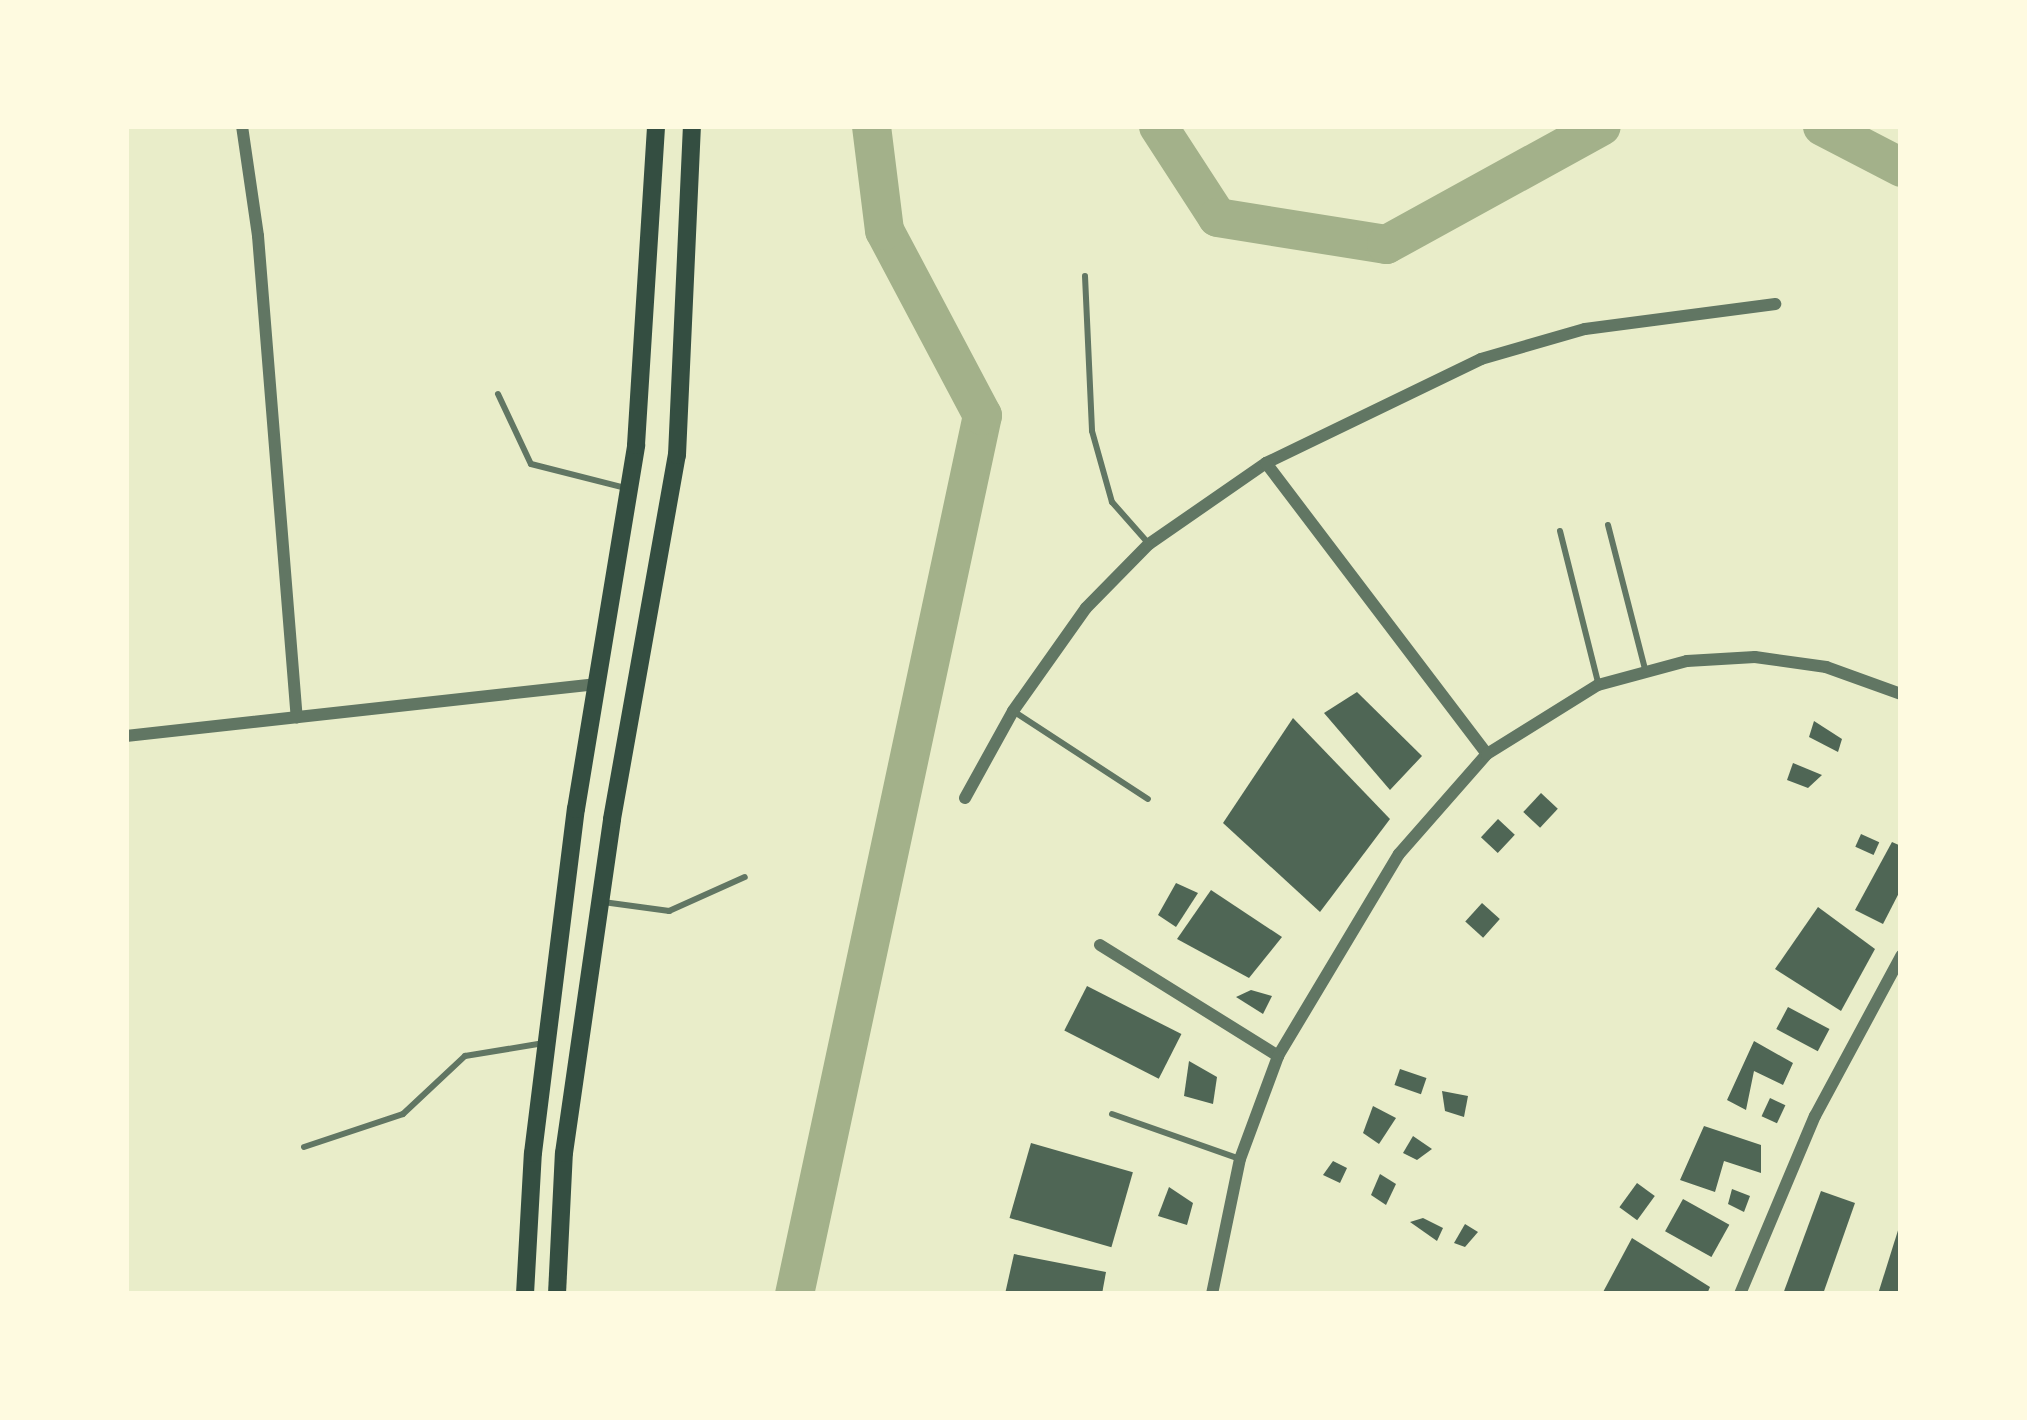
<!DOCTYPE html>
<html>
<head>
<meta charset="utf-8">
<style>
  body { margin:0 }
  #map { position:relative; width:2027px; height:1420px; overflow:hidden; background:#e9edc9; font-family:"Roboto Condensed",sans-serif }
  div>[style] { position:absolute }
  .river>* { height:39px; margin:-19.5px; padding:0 19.5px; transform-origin:19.5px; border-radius:19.5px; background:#a3b18a }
  .building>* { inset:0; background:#4f6655; transform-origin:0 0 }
  .service>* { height:6px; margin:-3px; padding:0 3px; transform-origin:3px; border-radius:3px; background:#617663 }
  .minor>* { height:12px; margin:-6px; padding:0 6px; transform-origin:6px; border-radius:6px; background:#617663 }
  .secondary>* { height:18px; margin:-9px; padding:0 9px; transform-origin:9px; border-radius:9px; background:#344e41 }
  span { translate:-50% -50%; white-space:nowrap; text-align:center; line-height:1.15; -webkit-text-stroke:9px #fefae0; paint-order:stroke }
  .frame { position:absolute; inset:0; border:129px solid #fefae0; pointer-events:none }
</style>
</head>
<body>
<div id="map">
  <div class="river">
    <div style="left:1158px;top:126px;width:108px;rotate:57deg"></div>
    <div style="left:1217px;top:217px;width:171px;rotate:9.1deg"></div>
    <div style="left:1386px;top:244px;width:245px;rotate:-28.8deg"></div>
    <div style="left:1822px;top:126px;width:89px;rotate:27.4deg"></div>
    <div style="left:794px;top:1294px;width:899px;rotate:-77.93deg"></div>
    <div style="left:982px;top:415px;width:209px;rotate:-117.9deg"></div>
    <div style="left:884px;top:230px;width:105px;rotate:-97.1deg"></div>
  </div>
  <div class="building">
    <div style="clip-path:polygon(1357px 692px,1422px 756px,1390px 790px,1324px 713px)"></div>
    <div style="clip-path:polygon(1293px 718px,1390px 819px,1320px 912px,1223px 823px)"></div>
    <div style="clip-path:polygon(1814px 721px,1842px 739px,1838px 752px,1809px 737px)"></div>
    <div style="clip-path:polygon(1793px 763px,1822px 775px,1808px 788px,1787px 780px)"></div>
    <div style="left:1541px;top:793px;width:23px;height:26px;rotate:43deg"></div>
    <div style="left:1498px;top:819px;width:23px;height:25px;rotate:43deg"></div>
    <div style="left:1861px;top:834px;width:20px;height:14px;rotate:24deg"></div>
    <div style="clip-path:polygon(1892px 842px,1901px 846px,1901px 889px,1883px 924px,1855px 910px)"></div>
    <div style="clip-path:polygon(1176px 883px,1198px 893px,1176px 927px,1158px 915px)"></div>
    <div style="clip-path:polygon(1211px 890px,1282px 937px,1249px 978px,1177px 939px)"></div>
    <div style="left:1482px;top:903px;width:24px;height:25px;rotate:42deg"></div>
    <div style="clip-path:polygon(1818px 907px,1875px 949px,1841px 1011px,1775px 969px)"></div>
    <div style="left:1087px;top:986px;width:106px;height:50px;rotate:27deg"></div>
    <div style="clip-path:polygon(1251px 990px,1272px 996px,1263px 1014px,1236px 997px)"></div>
    <div style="left:1788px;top:1007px;width:47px;height:25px;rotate:28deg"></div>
    <div style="clip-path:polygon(1754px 1041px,1793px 1063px,1783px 1085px,1754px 1071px,1746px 1110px,1727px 1100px)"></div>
    <div style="clip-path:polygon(1189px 1061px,1217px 1077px,1213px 1104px,1184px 1096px)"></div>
    <div style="left:1400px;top:1069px;width:28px;height:17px;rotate:19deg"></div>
    <div style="clip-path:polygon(1442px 1091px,1468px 1096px,1464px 1117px,1445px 1111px)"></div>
    <div style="left:1770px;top:1098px;width:17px;height:20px;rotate:25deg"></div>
    <div style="clip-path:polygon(1373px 1106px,1396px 1118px,1379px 1144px,1363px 1133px)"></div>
    <div style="clip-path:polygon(1704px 1126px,1761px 1145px,1761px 1173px,1724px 1161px,1715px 1192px,1680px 1180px)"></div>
    <div style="clip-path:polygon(1413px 1136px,1432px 1149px,1417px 1160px,1403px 1153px)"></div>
    <div style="left:1031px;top:1143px;width:106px;height:78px;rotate:16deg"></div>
    <div style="clip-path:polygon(1333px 1161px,1347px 1168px,1340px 1183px,1323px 1175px)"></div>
    <div style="clip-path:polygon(1380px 1174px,1396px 1184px,1386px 1205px,1371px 1195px)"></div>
    <div style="left:1637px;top:1183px;width:22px;height:30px;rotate:36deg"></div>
    <div style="clip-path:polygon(1169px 1187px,1193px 1203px,1187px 1225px,1158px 1216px)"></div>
    <div style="clip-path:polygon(1732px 1189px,1750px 1196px,1744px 1212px,1728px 1204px)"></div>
    <div style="clip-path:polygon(1821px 1191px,1855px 1203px,1823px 1294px,1783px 1294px)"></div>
    <div style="left:1683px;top:1199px;width:53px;height:37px;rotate:29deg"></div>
    <div style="clip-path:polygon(1423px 1218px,1443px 1228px,1437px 1241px,1410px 1222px)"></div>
    <div style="clip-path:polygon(1465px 1224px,1478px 1232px,1465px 1247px,1454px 1243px)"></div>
    <div style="clip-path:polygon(1900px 1224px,1901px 1294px,1878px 1294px)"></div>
    <div style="clip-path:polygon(1632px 1238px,1710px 1287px,1707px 1294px,1602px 1294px)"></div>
    <div style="clip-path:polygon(1014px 1254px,1106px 1272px,1102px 1294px,1005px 1294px)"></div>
  </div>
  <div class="service">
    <div style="left:1085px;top:276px;width:155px;rotate:87.4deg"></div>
    <div style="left:1092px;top:431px;width:74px;rotate:74.3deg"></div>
    <div style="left:1112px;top:502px;width:56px;rotate:48.6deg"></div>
    <div style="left:498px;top:394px;width:77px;rotate:64.8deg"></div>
    <div style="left:531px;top:464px;width:98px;rotate:14.2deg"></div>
    <div style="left:1608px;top:525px;width:149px;rotate:75.6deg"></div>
    <div style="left:1560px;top:531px;width:156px;rotate:75.9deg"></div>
    <div style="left:1013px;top:711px;width:161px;rotate:33.1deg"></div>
    <div style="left:603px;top:902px;width:67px;rotate:7.8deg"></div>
    <div style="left:669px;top:911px;width:83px;rotate:-24.1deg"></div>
    <div style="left:1112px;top:1114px;width:133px;rotate:19.4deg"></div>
    <div style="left:304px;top:1147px;width:104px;rotate:-18.4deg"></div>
    <div style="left:403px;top:1114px;width:85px;rotate:-43.1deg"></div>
    <div style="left:465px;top:1056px;width:80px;rotate:-9.3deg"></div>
  </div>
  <div class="minor">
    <div style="left:242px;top:126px;width:111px;rotate:81.7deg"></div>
    <div style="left:258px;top:236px;width:483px;rotate:85.4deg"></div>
    <div style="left:1266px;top:463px;width:239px;rotate:-25.8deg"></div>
    <div style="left:1481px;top:359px;width:108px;rotate:-16.1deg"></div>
    <div style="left:1585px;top:329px;width:192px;rotate:-7.5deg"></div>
    <div style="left:126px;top:736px;width:474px;rotate:-6.3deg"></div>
    <div style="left:965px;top:798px;width:99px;rotate:-61.1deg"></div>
    <div style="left:1013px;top:711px;width:126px;rotate:-54.7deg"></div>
    <div style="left:1086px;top:608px;width:90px;rotate:-45.5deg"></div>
    <div style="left:1149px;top:544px;width:142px;rotate:-34.7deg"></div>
    <div style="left:1266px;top:463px;width:365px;rotate:52.8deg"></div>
    <div style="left:1100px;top:945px;width:210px;rotate:31.9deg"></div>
    <div style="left:1212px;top:1294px;width:138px;rotate:-78.3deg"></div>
    <div style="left:1240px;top:1159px;width:110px;rotate:-69.7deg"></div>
    <div style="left:1278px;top:1056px;width:235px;rotate:-59.1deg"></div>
    <div style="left:1399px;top:854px;width:133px;rotate:-48.7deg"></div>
    <div style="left:1487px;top:754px;width:131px;rotate:-31.9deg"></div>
    <div style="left:1598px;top:685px;width:92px;rotate:-15.1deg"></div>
    <div style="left:1687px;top:661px;width:68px;rotate:-3.4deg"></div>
    <div style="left:1755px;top:657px;width:72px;rotate:8deg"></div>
    <div style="left:1826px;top:667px;width:80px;rotate:19.8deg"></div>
    <div style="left:1740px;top:1294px;width:193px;rotate:-67.2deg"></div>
    <div style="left:1815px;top:1116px;width:182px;rotate:-61.7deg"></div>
  </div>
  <div class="secondary">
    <div style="left:525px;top:1294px;width:141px;rotate:-86.8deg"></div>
    <div style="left:533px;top:1153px;width:347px;rotate:-82.9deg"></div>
    <div style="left:576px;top:809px;width:369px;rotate:-80.6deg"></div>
    <div style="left:636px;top:445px;width:320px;rotate:-86.4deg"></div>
    <div style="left:557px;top:1294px;width:141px;rotate:-87.2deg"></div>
    <div style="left:564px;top:1153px;width:337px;rotate:-81.8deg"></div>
    <div style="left:612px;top:819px;width:370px;rotate:-79.9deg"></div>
    <div style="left:677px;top:455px;width:329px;rotate:-87.4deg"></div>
  </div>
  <div class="frame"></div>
</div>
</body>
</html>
